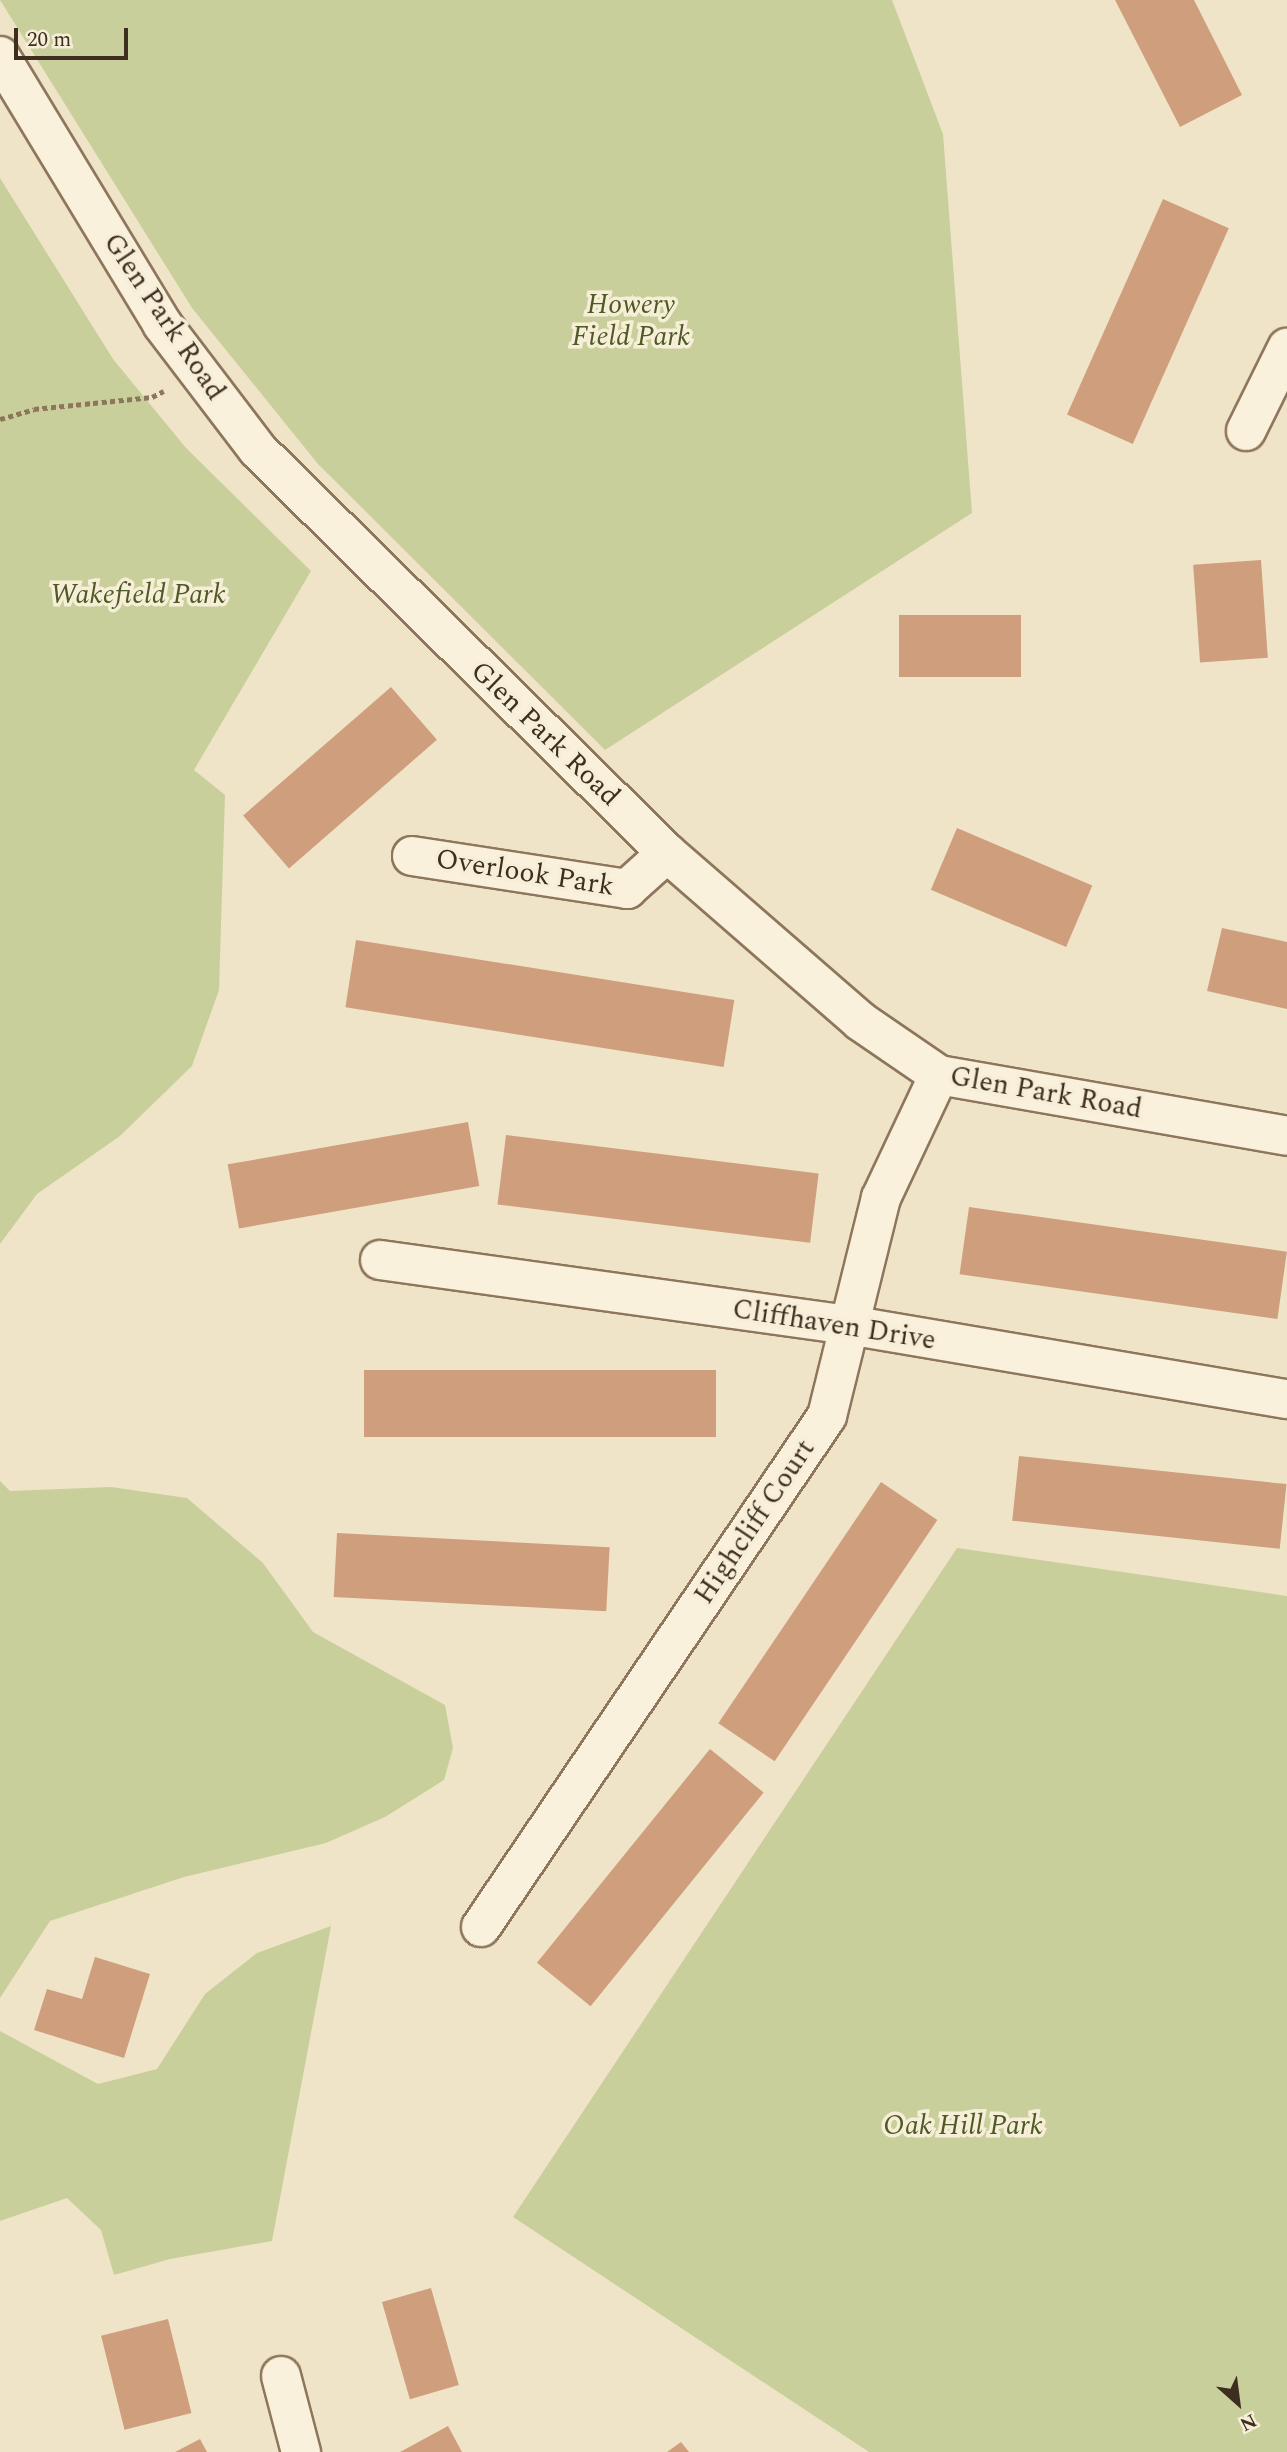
<!DOCTYPE html>
<html>
<head>
<meta charset="utf-8">
<style>
  body { margin:0 }
  #map { position:relative; width:1287px; height:2452px; overflow:hidden; background:#f0e4c8; font-family:Spectral,serif }
  div>[style] { position:absolute }
  .green>* { inset:0; background:#c9cf9b }
  .building>* { inset:0; background:#cf9f7d; transform-origin:0 0 }
  .path>* { height:4.5px; margin-top:-2.25px; transform-origin:0; background:repeating-linear-gradient(90deg,#8d765c 0 5px,transparent 0 8.5px) }
  .roads { filter:drop-shadow(2px 0 #8d765c) drop-shadow(-2px 0 #8d765c) drop-shadow(0 2px #8d765c) drop-shadow(0 -2px #8d765c) }
  .minor>* { height:38px; margin:-19px; padding:0 19px; transform-origin:19px; border-radius:19px; background:#faf1dc }
  span { translate:-50% -50%; white-space:nowrap; text-align:center; line-height:1.15; -webkit-text-stroke:7px #f7eed8; paint-order:stroke }
  .park-label { font-size:28px; color:#4d5a26; font-style:italic }
  .street-label { font-size:28px; color:#3d2e20 }
  .north { position:absolute; left:1203px; top:2368px; width:70px; height:70px; -webkit-text-stroke:5px #f7eed8; paint-order:stroke; rotate:152deg; font-size:19px; font-weight:700; line-height:28px; text-align:center; color:#3d2e20 }
  .north::after { content:''; display:block; margin:auto; width:24px; height:32px; background:#3d2e20; clip-path:polygon(50% 0,100% 100%,50% 72%,0 100%) }
  .scale { position:absolute; left:14px; top:28px; width:114px; height:32px; box-sizing:border-box; border:4px solid #3d2e20; border-top:0; padding-left:9px; font-size:21px; line-height:24px; white-space:nowrap; color:#3d2e20; -webkit-text-stroke:5px #f7eed8; paint-order:stroke }
</style>
</head>
<body>
<div id="map">
  <div class="green">
    <div style="clip-path:polygon(0 0,892px 0,943px 134px,972px 513px,605px 750px,318px 464px,192px 308px)"></div>
    <div style="clip-path:polygon(0 178px,113px 359px,186px 448px,311px 571px,194px 770px,225px 795px,219px 990px,192px 1066px,120px 1136px,37px 1194px,0 1244px)"></div>
    <div style="clip-path:polygon(0 1481px,10px 1491px,111px 1487px,187px 1498px,263px 1563px,313px 1632px,445px 1705px,453px 1748px,444px 1780px,385px 1817px,326px 1843px,184px 1877px,50px 1921px,0 1998px)"></div>
    <div style="clip-path:polygon(957px 1548px,1287px 1596px,1287px 2452px,869px 2452px,513px 2217px)"></div>
    <div style="clip-path:polygon(331px 1926px,272px 2241px,170px 2259px,114px 2275px,101px 2230px,67px 2198px,0 2221px,0 2031px,98px 2084px,157px 2069px,205px 1994px,257px 1953px)"></div>
  </div>
  <div class="building">
    <div style="clip-path:polygon(1115px 0,1194px 0,1242px 95px,1180px 127px)"></div>
    <div style="left:1163px;top:199px;width:72px;height:236px;rotate:24deg"></div>
    <div style="left:1261px;top:560px;width:98px;height:68px;rotate:86deg"></div>
    <div style="left:1021px;top:615px;width:62px;height:122px;rotate:90deg"></div>
    <div style="left:391px;top:687px;width:70px;height:196px;rotate:49deg"></div>
    <div style="left:957px;top:828px;width:147px;height:67px;rotate:23deg"></div>
    <div style="clip-path:polygon(1222px 928px,1287px 942px,1287px 1009px,1207px 991px)"></div>
    <div style="left:356px;top:940px;width:383px;height:68px;rotate:9deg"></div>
    <div style="left:468px;top:1122px;width:65px;height:244px;rotate:80deg"></div>
    <div style="left:506px;top:1135px;width:315px;height:70px;rotate:7deg"></div>
    <div style="left:969px;top:1207px;width:321px;height:68px;rotate:8deg"></div>
    <div style="left:364px;top:1370px;width:352px;height:67px"></div>
    <div style="left:1019px;top:1456px;width:269px;height:65px;rotate:6deg"></div>
    <div style="left:881px;top:1482px;width:68px;height:291px;rotate:34deg"></div>
    <div style="left:337px;top:1533px;width:273px;height:64px;rotate:3deg"></div>
    <div style="left:710px;top:1749px;width:69px;height:275px;rotate:39deg"></div>
    <div style="clip-path:polygon(95px 1957px,150px 1974px,124px 2058px,34px 2030px,47px 1989px,82px 1999px)"></div>
    <div style="left:431px;top:2288px;width:101px;height:51px;rotate:74deg"></div>
    <div style="left:168px;top:2319px;width:97px;height:69px;rotate:76deg"></div>
    <div style="clip-path:polygon(448px 2426px,462px 2452px,400px 2452px)"></div>
    <div style="clip-path:polygon(200px 2439px,207px 2452px,175px 2452px)"></div>
    <div style="clip-path:polygon(681px 2442px,689px 2452px,667px 2452px)"></div>
  </div>
  <div class="path">
    <div style="left:0;top:419px;width:35px;rotate:-16deg"></div>
    <div style="left:34px;top:409px;width:119px;rotate:-5.8deg"></div>
    <div style="left:152px;top:397px;width:13px;rotate:-27deg"></div>
  </div>
  <div class="roads">
    <div class="minor">
      <div style="left:0;top:56px;width:313px;rotate:58.8deg"></div>
      <div style="left:162px;top:324px;width:158px;rotate:52.7deg"></div>
      <div style="left:258px;top:450px;width:574px;rotate:44.58deg"></div>
      <div style="left:667px;top:853px;width:256px;rotate:41deg"></div>
      <div style="left:860px;top:1021px;width:96px;rotate:34.4deg"></div>
      <div style="left:939px;top:1075px;width:353px;rotate:9.9deg"></div>
      <div style="left:1246px;top:431px;width:93px;rotate:-63.7deg"></div>
      <div style="left:412px;top:856px;width:218px;rotate:8.7deg"></div>
      <div style="left:627px;top:889px;width:54px;rotate:-42deg"></div>
      <div style="left:380px;top:1260px;width:472px;rotate:7.9deg"></div>
      <div style="left:848px;top:1325px;width:445px;rotate:9.6deg"></div>
      <div style="left:481px;top:1927px;width:617px;rotate:-55.9deg"></div>
      <div style="left:827px;top:1416px;width:225px;rotate:-76.1deg"></div>
      <div style="left:881px;top:1198px;width:136px;rotate:-64.8deg"></div>
      <div style="left:281px;top:2376px;width:79px;rotate:75.3deg"></div>
    </div>
  </div>
  <div class="park-label">
    <span style="left:631px;top:321px">Howery<br>Field Park</span>
    <span style="left:138px;top:595px">Wakefield Park</span>
    <span style="left:963px;top:2126px">Oak Hill Park</span>
  </div>
  <div class="street-label">
    <span style="left:164px;top:317px;rotate:56deg">Glen Park Road</span>
    <span style="left:545px;top:734px;rotate:44deg">Glen Park Road</span>
    <span style="left:525px;top:873px;rotate:9deg">Overlook Park</span>
    <span style="left:1046px;top:1093px;rotate:10deg">Glen Park Road</span>
    <span style="left:834px;top:1325px;rotate:9deg">Cliffhaven Drive</span>
    <span style="left:755px;top:1522px;rotate:-56deg">Highcliff Court</span>
  </div>
  <div class="north">N</div>
  <div class="scale">20 m</div>
</div>
</body>
</html>
